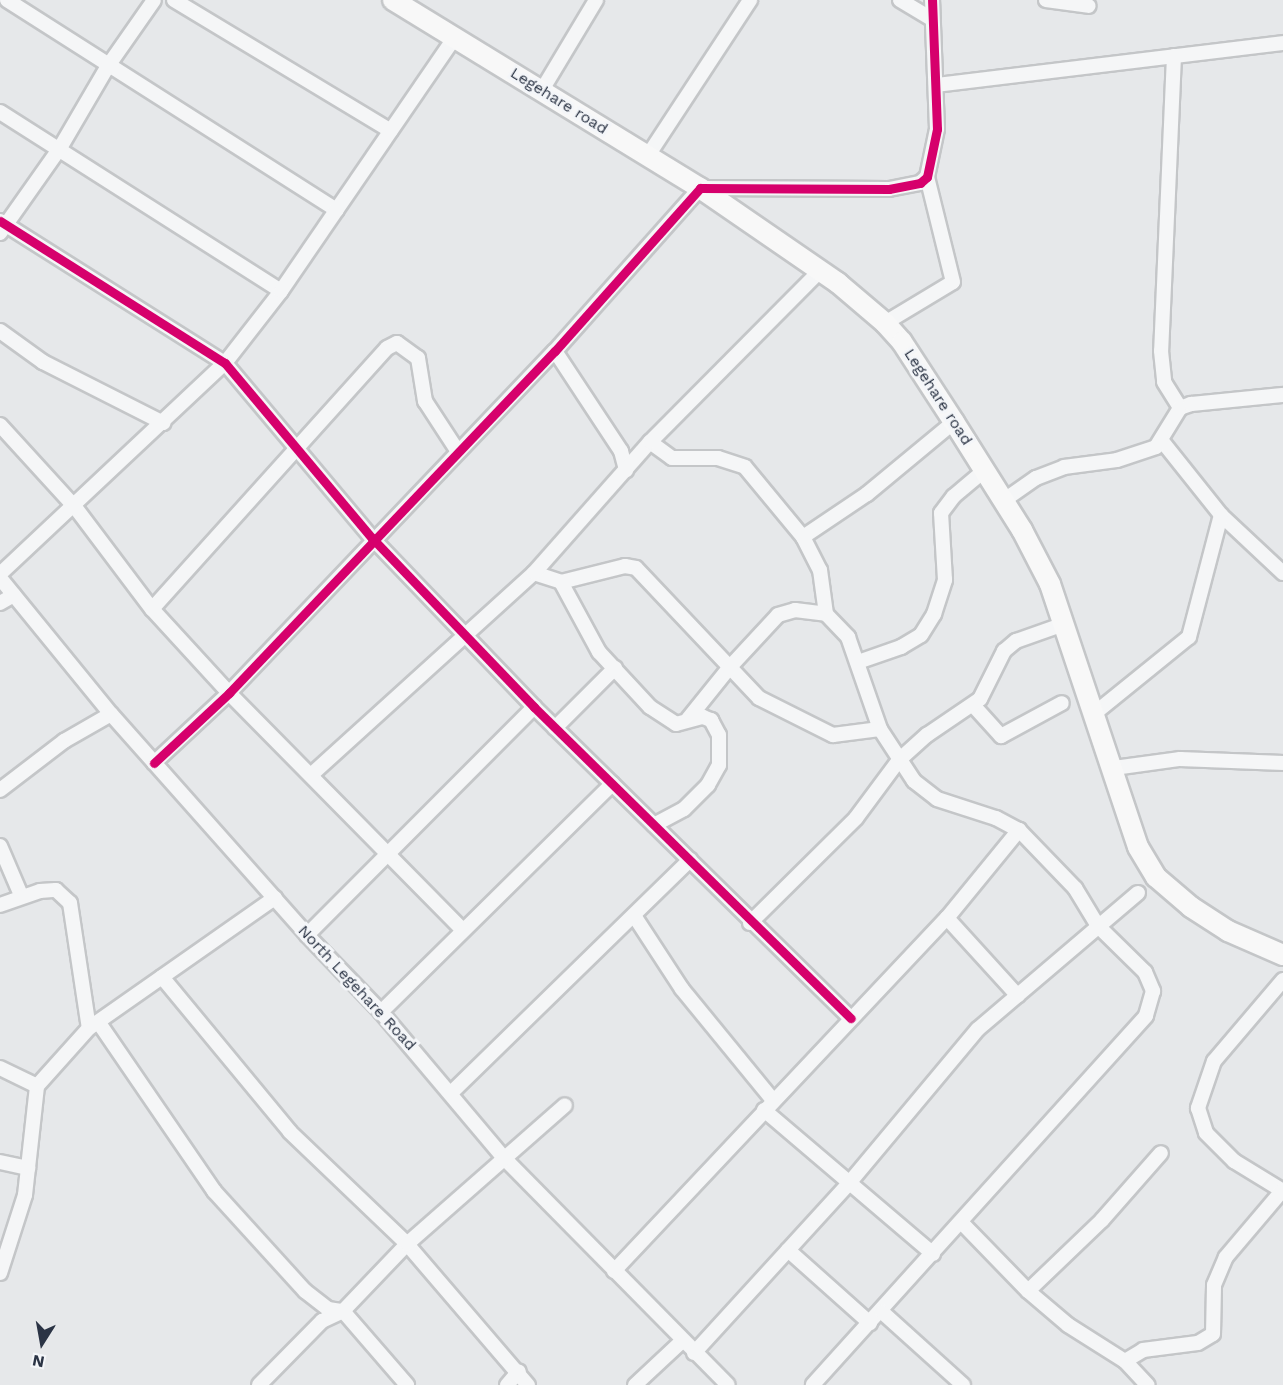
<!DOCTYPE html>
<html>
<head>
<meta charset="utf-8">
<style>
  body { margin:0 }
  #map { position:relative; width:1283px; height:1385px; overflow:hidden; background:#e6e8ea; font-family:"Work Sans",sans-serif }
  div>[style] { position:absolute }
  .roads { filter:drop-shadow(2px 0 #c4c6c8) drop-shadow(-2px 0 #c4c6c8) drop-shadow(0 2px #c4c6c8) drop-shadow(0 -2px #c4c6c8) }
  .street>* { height:14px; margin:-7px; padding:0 7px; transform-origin:7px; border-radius:7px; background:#f5f6f7 }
  .secondary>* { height:20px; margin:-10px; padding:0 10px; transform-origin:10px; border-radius:10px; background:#f8f8f8 }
  .cycleway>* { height:9px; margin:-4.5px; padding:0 4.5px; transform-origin:4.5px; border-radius:4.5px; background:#d6006c }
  span { translate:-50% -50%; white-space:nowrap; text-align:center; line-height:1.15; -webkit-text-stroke:6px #f4f6f9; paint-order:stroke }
  .street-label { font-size:16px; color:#2b3445 }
  .north { position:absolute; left:12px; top:1313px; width:60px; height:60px; -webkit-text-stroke:4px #f4f6f9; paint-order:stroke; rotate:191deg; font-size:16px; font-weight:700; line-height:24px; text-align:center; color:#2b3445 }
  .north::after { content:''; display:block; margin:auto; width:21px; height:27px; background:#2b3445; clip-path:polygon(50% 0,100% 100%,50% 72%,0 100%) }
</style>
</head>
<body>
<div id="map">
  <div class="roads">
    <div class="street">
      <div style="left:7px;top:0;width:391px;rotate:32.5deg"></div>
      <div style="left:174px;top:0;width:253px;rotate:31.1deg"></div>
      <div style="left:900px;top:0;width:37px;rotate:31deg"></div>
      <div style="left:1046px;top:0;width:43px;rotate:7.9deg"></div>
      <div style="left:1174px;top:56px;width:295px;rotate:92.5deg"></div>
      <div style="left:1161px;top:351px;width:31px;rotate:84deg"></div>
      <div style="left:1164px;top:382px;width:31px;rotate:58deg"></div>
      <div style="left:936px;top:85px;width:350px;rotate:-6.9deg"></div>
      <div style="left:542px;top:90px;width:105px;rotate:-59deg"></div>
      <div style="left:0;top:112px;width:333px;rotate:32.5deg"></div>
      <div style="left:647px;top:157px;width:188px;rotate:-56.7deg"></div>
      <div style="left:0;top:221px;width:266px;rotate:32.3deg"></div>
      <div style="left:225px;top:363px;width:229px;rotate:50deg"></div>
      <div style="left:372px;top:538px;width:234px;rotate:46.2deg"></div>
      <div style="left:534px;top:707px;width:444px;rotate:44.5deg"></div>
      <div style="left:0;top:233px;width:104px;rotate:-54.8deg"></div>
      <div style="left:60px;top:148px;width:95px;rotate:-59.7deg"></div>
      <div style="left:108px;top:66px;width:80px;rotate:-55.1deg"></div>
      <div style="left:885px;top:323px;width:79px;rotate:-31.1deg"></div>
      <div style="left:953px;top:282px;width:108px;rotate:-103.9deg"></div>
      <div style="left:0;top:331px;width:53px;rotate:35.8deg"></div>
      <div style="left:43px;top:362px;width:135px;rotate:26.9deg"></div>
      <div style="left:555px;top:351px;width:120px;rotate:56.6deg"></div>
      <div style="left:621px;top:451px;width:20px;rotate:75deg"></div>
      <div style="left:0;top:425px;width:111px;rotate:47.6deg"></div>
      <div style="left:75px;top:507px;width:128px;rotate:53deg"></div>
      <div style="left:152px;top:609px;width:114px;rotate:47.5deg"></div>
      <div style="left:229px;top:693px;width:332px;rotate:45.4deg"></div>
      <div style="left:1162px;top:441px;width:95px;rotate:51.4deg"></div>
      <div style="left:1221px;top:515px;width:85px;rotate:43.1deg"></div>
      <div style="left:650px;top:442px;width:27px;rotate:36deg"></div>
      <div style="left:672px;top:458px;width:46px"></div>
      <div style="left:718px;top:458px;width:28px;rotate:18deg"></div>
      <div style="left:745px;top:467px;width:91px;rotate:50.4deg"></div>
      <div style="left:803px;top:537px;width:77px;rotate:-33.9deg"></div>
      <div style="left:867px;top:494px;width:113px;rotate:-39.6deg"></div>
      <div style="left:1003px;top:501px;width:40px;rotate:-34.9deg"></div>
      <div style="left:1036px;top:478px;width:30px;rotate:-21deg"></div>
      <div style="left:1064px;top:467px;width:53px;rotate:-7.5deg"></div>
      <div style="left:1117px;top:460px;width:41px;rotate:-18.4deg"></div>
      <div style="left:1156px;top:447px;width:46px;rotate:-58.4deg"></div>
      <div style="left:1180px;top:408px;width:12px;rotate:-20deg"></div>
      <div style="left:1191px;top:404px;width:92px;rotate:-5.6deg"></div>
      <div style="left:803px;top:537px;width:37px;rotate:63deg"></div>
      <div style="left:820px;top:570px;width:44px;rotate:82.2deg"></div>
      <div style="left:826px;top:614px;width:32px;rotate:46deg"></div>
      <div style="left:848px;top:637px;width:97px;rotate:70.8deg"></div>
      <div style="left:880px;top:729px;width:62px;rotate:56.8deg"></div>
      <div style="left:914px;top:781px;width:29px;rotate:38deg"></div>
      <div style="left:937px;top:799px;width:62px;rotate:17.9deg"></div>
      <div style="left:996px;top:818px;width:26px;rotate:28deg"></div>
      <div style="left:1019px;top:830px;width:81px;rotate:46deg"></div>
      <div style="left:1075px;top:888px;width:44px;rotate:58.8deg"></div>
      <div style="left:1098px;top:926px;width:66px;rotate:44.4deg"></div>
      <div style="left:1145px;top:972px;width:21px;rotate:67deg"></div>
      <div style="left:1153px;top:991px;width:26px;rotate:106deg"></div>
      <div style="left:1146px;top:1016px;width:497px;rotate:132.1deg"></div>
      <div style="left:534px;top:573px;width:28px;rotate:18deg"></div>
      <div style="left:561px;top:582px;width:66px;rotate:-14deg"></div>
      <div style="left:625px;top:566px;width:11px;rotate:10deg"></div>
      <div style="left:636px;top:568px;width:179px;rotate:46.6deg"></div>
      <div style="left:759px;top:698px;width:83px;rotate:26.6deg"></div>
      <div style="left:833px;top:735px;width:47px;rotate:-7.3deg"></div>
      <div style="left:0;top:574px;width:308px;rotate:-43.2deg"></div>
      <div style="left:225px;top:363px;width:91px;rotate:-52.1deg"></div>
      <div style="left:281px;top:291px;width:306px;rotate:-55.6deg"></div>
      <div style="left:0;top:578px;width:176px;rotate:50.8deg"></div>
      <div style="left:111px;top:714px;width:295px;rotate:48.4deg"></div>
      <div style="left:307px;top:935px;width:107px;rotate:46.1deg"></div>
      <div style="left:381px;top:1012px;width:192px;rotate:49.9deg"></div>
      <div style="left:505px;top:1159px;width:317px;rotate:45.4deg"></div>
      <div style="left:561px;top:582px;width:80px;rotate:61.5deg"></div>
      <div style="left:599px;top:652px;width:75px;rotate:47.2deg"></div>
      <div style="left:650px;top:707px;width:31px;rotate:33deg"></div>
      <div style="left:676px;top:724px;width:28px;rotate:-15deg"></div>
      <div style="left:703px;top:717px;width:9px;rotate:21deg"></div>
      <div style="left:711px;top:720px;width:17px;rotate:62deg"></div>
      <div style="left:719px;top:735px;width:30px;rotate:90deg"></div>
      <div style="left:719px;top:765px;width:23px;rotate:119deg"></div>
      <div style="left:708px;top:785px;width:34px;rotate:135deg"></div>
      <div style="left:684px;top:809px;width:34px;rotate:152deg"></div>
      <div style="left:0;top:603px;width:16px;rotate:-30deg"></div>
      <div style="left:152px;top:609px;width:351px;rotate:-48deg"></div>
      <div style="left:387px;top:348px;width:11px;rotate:-27deg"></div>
      <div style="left:397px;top:343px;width:26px;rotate:36deg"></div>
      <div style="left:418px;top:358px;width:44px;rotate:80.8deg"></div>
      <div style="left:425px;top:401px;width:59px;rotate:56.9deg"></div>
      <div style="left:858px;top:662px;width:46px;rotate:-19.2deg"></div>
      <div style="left:901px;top:647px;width:23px;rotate:-31deg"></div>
      <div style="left:921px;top:635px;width:25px;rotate:-58deg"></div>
      <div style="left:934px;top:614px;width:36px;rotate:-72deg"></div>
      <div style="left:945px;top:580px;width:67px;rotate:-93.4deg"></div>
      <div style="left:941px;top:513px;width:21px;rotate:-53deg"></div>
      <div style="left:954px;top:496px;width:39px;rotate:-40deg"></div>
      <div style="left:973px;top:705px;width:42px;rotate:47.9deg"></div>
      <div style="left:1001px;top:736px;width:69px;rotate:-28.4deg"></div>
      <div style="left:1095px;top:713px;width:121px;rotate:-39deg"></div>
      <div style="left:1189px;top:637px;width:126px;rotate:-75.3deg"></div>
      <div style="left:688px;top:719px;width:65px;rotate:-51.2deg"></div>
      <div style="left:729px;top:668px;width:72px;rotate:-47.2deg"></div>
      <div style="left:778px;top:615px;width:18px;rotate:-16deg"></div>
      <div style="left:795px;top:610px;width:31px;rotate:7deg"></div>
      <div style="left:555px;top:728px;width:85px;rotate:-45deg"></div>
      <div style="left:154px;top:763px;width:103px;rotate:-43deg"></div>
      <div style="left:229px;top:693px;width:472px;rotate:-46.4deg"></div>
      <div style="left:555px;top:351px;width:218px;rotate:-48.3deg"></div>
      <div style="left:700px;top:188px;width:189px;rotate:0.3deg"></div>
      <div style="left:889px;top:189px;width:32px;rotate:-11deg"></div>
      <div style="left:920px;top:183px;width:9px;rotate:-41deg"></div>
      <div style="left:927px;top:177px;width:49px;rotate:-78.2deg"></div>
      <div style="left:937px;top:129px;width:129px;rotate:-92.2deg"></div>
      <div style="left:1114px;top:768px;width:67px;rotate:-7.8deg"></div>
      <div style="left:1180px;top:759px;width:103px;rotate:2.2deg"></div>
      <div style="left:311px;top:775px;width:301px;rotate:-42.2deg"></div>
      <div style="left:534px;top:573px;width:175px;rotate:-48.5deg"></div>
      <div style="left:650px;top:442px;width:241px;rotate:-45.2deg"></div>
      <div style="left:0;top:790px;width:81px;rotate:-37.4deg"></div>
      <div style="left:64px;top:741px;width:54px;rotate:-29.9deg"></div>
      <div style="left:0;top:846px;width:53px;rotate:66.8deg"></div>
      <div style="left:0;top:905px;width:42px;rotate:-19.3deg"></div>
      <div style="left:40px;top:891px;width:16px;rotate:-4deg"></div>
      <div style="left:56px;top:890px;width:19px;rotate:43deg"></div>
      <div style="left:70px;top:903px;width:126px;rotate:81.4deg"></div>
      <div style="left:635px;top:917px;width:86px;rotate:56.9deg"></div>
      <div style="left:682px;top:989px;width:144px;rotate:50.7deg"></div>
      <div style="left:947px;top:918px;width:105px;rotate:47.7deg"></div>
      <div style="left:750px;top:923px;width:149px;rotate:-44.7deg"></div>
      <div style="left:856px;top:818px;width:72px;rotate:-53.4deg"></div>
      <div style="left:899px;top:760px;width:38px;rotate:-42deg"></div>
      <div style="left:927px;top:735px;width:64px;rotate:-34.2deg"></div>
      <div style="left:980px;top:699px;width:54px;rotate:-63.4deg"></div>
      <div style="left:1004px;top:651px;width:16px;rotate:-40deg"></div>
      <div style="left:1016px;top:641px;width:51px;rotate:-19.5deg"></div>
      <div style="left:307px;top:935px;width:322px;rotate:-45.1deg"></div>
      <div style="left:162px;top:977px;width:201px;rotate:50.4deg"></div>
      <div style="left:290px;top:1132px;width:162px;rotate:43.7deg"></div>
      <div style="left:407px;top:1244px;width:186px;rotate:49.4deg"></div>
      <div style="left:1283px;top:980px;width:106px;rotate:130.4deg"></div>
      <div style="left:1214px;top:1061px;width:50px;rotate:108.8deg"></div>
      <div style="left:1198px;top:1108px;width:26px;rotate:72deg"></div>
      <div style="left:1206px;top:1133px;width:40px;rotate:45deg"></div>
      <div style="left:1234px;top:1161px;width:57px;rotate:31.5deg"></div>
      <div style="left:381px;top:1012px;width:325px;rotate:-44.6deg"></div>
      <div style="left:99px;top:1023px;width:204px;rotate:55.6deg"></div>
      <div style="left:214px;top:1191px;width:135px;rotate:47.7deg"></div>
      <div style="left:305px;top:1291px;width:29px;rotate:38deg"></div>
      <div style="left:328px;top:1309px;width:15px;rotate:8deg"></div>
      <div style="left:343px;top:1311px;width:98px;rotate:49.1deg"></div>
      <div style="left:0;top:1068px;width:41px;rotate:25.9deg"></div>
      <div style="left:451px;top:1093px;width:334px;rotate:-44.3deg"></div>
      <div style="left:764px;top:1110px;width:222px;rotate:40.4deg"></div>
      <div style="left:0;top:1162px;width:29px;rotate:12deg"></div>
      <div style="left:962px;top:1223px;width:95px;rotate:45.9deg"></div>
      <div style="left:1028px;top:1291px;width:52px;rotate:40.4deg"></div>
      <div style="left:1068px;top:1325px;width:67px;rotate:32.3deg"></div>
      <div style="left:1125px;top:1361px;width:33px;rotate:47deg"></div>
      <div style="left:788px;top:1250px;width:110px;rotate:41.7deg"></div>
      <div style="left:614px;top:1271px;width:485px;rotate:-46.7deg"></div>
      <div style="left:947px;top:918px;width:114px;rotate:-50.7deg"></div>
      <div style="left:0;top:1273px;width:82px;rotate:-72.2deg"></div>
      <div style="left:25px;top:1195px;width:110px;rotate:-83.7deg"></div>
      <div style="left:37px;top:1086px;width:78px;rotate:-48.1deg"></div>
      <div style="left:89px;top:1028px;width:227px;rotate:-35deg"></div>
      <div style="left:1028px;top:1291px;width:103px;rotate:-43.8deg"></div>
      <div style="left:1102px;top:1220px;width:89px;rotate:-48.6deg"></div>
      <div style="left:882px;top:1312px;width:109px;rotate:42deg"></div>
      <div style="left:694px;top:1353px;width:231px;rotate:-47.6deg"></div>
      <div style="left:850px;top:1182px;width:199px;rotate:-50.1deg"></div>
      <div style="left:978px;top:1029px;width:210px;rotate:-40.4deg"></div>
      <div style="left:1125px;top:1361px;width:21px;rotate:-31deg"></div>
      <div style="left:1143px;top:1350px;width:55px;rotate:-7.3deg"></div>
      <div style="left:1198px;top:1343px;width:17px;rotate:-31deg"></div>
      <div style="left:1213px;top:1334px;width:49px;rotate:-88.8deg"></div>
      <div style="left:1214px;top:1285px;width:30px;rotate:-67deg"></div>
      <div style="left:1226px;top:1257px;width:87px;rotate:-49.7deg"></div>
      <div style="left:259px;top:1385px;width:90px;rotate:-45.5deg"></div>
      <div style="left:322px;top:1321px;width:23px;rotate:-25deg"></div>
      <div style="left:343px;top:1311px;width:93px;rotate:-46.3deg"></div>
      <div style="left:407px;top:1244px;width:210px;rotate:-41.3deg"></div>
      <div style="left:507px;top:1385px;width:18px;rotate:-49deg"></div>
      <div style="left:635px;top:1385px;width:64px;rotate:-43.1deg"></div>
    </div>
    <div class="secondary">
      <div style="left:393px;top:0;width:360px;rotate:31.5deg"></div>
      <div style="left:700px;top:188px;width:168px;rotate:34.5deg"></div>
      <div style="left:838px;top:283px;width:62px;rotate:40.4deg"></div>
      <div style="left:885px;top:323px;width:25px;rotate:48deg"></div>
      <div style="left:902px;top:342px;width:95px;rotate:57deg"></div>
      <div style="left:954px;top:422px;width:128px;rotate:57.8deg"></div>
      <div style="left:1022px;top:530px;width:61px;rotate:62.6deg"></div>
      <div style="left:1050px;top:584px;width:277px;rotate:71.5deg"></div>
      <div style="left:1138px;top:847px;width:35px;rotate:59deg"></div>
      <div style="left:1156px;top:877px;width:46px;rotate:40.6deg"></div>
      <div style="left:1191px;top:907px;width:44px;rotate:33deg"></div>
      <div style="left:1228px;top:931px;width:60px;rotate:23.6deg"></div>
    </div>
  </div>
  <div class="cycleway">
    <div style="left:0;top:221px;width:266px;rotate:32.3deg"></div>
    <div style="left:225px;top:363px;width:229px;rotate:50deg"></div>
    <div style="left:372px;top:538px;width:234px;rotate:46.2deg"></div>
    <div style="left:534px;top:707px;width:444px;rotate:44.5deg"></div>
    <div style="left:154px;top:763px;width:103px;rotate:-43deg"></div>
    <div style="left:229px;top:693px;width:472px;rotate:-46.4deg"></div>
    <div style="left:555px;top:351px;width:218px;rotate:-48.3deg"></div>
    <div style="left:700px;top:188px;width:189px;rotate:0.3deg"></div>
    <div style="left:889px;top:189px;width:32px;rotate:-11deg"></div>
    <div style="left:920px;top:183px;width:9px;rotate:-41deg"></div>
    <div style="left:927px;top:177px;width:49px;rotate:-78.2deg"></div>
    <div style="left:937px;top:129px;width:129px;rotate:-92.2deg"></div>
  </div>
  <div class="street-label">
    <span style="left:559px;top:101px;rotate:32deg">Legehare road</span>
    <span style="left:938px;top:397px;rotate:57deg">Legehare road</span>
    <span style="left:357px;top:988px;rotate:47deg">North Legehare Road</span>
  </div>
  <div class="north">N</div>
</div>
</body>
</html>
